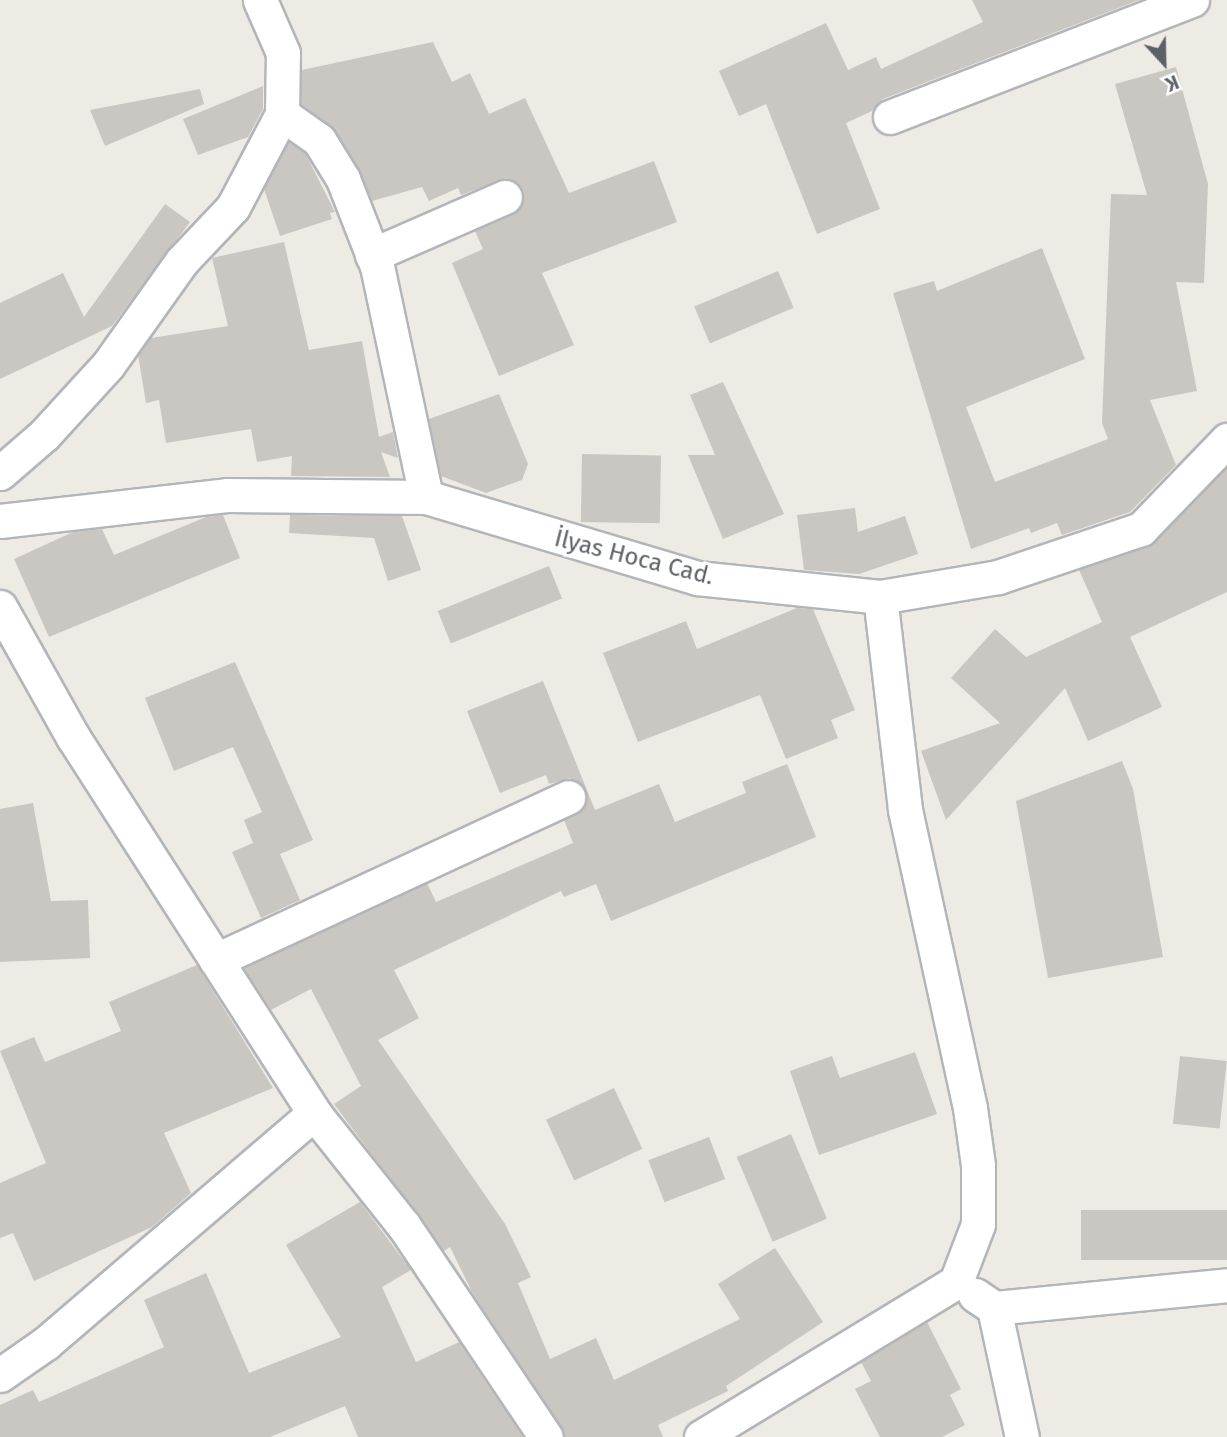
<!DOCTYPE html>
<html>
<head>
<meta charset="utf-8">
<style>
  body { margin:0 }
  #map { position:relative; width:1227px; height:1437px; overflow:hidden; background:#eeebe5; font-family:"Fira Sans",sans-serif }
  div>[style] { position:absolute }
  .building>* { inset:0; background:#cac6c2; transform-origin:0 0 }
  .roads { filter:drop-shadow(2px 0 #b3b6b9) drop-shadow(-2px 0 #b3b6b9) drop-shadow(0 2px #b3b6b9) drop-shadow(0 -2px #b3b6b9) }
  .minor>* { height:33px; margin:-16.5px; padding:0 16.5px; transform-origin:16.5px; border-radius:16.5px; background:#fff }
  span { translate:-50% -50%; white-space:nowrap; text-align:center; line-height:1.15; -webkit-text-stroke:6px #fff; paint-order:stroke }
  .street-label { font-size:24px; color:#5d6165 }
  .north { position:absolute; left:1129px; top:28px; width:70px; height:70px; -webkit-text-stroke:5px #fff; paint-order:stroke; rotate:158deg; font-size:19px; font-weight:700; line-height:28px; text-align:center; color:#5d6165 }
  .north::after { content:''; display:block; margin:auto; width:24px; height:32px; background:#5d6165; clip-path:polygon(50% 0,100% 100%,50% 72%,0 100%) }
</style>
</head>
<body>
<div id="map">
  <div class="building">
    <div style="clip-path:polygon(972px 0,1139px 0,883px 99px,872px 111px,846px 123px,880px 209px,817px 234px,766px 104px,739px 116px,719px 71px,826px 23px,848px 70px,876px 57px,881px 69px,983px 22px)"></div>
    <div style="clip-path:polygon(433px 42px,452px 82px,470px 73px,489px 114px,525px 98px,569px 193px,654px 161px,677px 222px,542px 273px,574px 345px,499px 376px,452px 263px,483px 249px,475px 231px,520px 209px,522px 189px,506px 178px,461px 195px,458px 188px,429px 201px,422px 187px,372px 201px,335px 130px,301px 104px,302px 70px)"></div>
    <div style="clip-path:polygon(1176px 67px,1208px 184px,1204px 283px,1176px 282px,1197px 391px,1150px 400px,1176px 465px,1130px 512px,1062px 535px,1057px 523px,1031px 533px,1029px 528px,971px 549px,893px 293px,934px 281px,937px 291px,1042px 248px,1085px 359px,966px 407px,995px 482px,1108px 439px,1102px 423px,1111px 194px,1147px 195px,1115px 84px)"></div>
    <div style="clip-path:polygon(263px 86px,263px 109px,248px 137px,198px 155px,183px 119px)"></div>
    <div style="clip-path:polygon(200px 89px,204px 104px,105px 146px,90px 110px)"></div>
    <div style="clip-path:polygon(289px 142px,305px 153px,335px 212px,330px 213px,332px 219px,280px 236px,264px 189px)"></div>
    <div style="clip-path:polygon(165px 204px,190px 222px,112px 326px,0 379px,0 303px,63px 273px,84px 317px)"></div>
    <div style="clip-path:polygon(284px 242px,309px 350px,362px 341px,379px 437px,393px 432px,398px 458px,381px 452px,390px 477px,291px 476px,292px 456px,257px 462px,251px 429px,166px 443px,159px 400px,146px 403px,138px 355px,151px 338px,228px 326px,212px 258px)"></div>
    <div style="left:778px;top:271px;width:40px;height:91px;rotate:67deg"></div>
    <div style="clip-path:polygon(723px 382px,784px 514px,723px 539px,688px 455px,715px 455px,690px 395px)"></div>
    <div style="clip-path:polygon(499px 394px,528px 464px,522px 480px,486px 493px,441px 476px,429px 419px)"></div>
    <div style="left:582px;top:454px;width:79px;height:68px;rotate:1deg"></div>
    <div style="clip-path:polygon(1227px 468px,1227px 592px,1130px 637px,1162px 707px,1088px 741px,1065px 688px,946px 820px,921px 751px,1000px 723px,951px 678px,995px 629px,1026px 657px,1102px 622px,1079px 570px,1154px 543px)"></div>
    <div style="clip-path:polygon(855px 508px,858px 532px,905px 516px,918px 554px,859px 574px,804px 570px,797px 515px)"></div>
    <div style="clip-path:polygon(223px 515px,240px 558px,49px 637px,14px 559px,73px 532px,102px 529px,114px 555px,206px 517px)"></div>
    <div style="clip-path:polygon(290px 515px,402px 516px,421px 570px,388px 581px,374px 538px,289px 533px)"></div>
    <div style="left:549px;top:566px;width:35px;height:120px;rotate:68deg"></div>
    <div style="clip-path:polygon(797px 608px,813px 609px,855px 710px,831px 720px,838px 738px,786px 759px,760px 695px,638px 742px,603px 653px,686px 621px,697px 649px)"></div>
    <div style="clip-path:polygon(235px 662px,313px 840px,280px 854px,300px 900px,261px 918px,232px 852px,253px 843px,244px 820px,262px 812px,233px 747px,174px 771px,145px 698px)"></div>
    <div style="clip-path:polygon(543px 681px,595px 810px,659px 784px,675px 822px,746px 793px,742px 782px,787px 764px,816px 837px,611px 921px,596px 884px,564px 897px,561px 891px,394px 970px,419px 1018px,378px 1040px,505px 1224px,531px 1277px,518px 1283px,550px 1359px,596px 1338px,614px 1380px,740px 1319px,718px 1284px,775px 1248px,823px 1322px,726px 1386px,728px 1391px,658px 1425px,663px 1437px,565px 1437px,472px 1292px,450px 1247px,444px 1251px,334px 1104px,361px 1086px,311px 989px,271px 1010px,244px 968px,427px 883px,436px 902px,573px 843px,564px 820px,584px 807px,585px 788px,570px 778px,549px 784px,546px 775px,500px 793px,467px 711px)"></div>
    <div style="clip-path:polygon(1122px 761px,1133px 789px,1163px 957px,1048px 978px,1016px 801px)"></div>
    <div style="clip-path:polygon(33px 803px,51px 901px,88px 900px,90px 958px,0 962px,0 809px)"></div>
    <div style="clip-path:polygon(197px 965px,273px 1088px,164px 1133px,191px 1193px,152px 1227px,34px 1281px,13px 1233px,0 1238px,0 1183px,46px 1163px,0 1051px,34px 1037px,45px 1062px,121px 1031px,109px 1002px)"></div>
    <div style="clip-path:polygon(915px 1052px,937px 1114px,819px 1155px,790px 1071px,832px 1056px,840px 1078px)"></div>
    <div style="left:1180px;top:1056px;width:47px;height:68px;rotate:6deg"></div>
    <div style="left:614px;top:1088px;width:67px;height:75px;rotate:65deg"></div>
    <div style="left:791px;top:1134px;width:92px;height:59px;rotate:67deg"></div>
    <div style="left:709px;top:1137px;width:45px;height:65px;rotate:69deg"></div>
    <div style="clip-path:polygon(360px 1202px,411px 1270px,382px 1287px,416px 1362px,459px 1342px,523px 1437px,358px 1437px,345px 1406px,270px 1437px,0 1437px,0 1405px,33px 1390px,39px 1402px,164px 1347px,144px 1300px,206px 1273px,249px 1373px,341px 1337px,286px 1245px)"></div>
    <div style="left:1227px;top:1210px;width:50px;height:146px;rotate:90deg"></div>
    <div style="clip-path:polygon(927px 1322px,961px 1389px,950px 1395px,965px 1425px,942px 1437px,880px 1437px,855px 1389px,871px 1381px,861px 1362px)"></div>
  </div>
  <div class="roads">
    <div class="minor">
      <div style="left:282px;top:114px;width:45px;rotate:35.1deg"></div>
      <div style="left:319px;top:140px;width:46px;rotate:58.4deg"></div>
      <div style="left:343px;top:179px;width:93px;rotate:68.7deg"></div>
      <div style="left:377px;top:266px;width:236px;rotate:78deg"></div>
      <div style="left:890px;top:117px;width:324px;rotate:-21.2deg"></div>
      <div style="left:372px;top:255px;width:145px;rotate:-23.6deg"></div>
      <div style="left:0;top:473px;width:58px;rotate:-40.8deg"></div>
      <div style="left:44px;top:435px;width:95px;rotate:-47.6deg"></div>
      <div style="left:108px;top:365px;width:128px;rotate:-54.6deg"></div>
      <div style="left:182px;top:261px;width:74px;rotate:-46.6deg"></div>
      <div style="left:233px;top:207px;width:105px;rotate:-62.2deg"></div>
      <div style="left:282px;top:114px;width:61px;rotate:-89.1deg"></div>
      <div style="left:283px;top:53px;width:58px;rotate:-113.5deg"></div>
      <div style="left:0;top:521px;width:228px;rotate:-6.5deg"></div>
      <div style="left:227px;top:495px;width:199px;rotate:0.6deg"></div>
      <div style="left:426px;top:497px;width:283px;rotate:16.6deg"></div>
      <div style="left:697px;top:578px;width:184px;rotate:5.9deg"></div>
      <div style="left:880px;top:597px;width:120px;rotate:-9.6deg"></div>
      <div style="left:998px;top:577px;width:151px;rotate:-18.6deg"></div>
      <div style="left:1141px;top:529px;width:124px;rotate:-46deg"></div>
      <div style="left:0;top:607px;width:149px;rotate:60.7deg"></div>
      <div style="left:73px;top:737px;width:447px;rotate:57.3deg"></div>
      <div style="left:314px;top:1113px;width:144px;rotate:51.5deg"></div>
      <div style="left:404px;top:1226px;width:254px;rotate:56.1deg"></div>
      <div style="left:216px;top:960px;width:388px;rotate:-24.8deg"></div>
      <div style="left:975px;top:1295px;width:23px;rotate:34deg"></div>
      <div style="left:994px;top:1308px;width:132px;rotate:77.8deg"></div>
      <div style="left:994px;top:1308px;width:234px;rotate:-5.6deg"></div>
      <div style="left:0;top:1375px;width:56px;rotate:-34.8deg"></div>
      <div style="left:46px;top:1343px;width:353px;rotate:-40.6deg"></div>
      <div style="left:701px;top:1437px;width:298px;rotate:-31.3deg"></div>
      <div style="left:956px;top:1282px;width:62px;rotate:-69.2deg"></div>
      <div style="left:978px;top:1224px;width:59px;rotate:-90deg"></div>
      <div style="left:978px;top:1165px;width:58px;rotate:-98deg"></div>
      <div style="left:970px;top:1108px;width:306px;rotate:-102.3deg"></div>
      <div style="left:905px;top:809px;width:213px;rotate:-96.7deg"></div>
    </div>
  </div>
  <div class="street-label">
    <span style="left:634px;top:558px;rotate:14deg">İlyas Hoca Cad.</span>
  </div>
  <div class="north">K</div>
</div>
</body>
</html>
